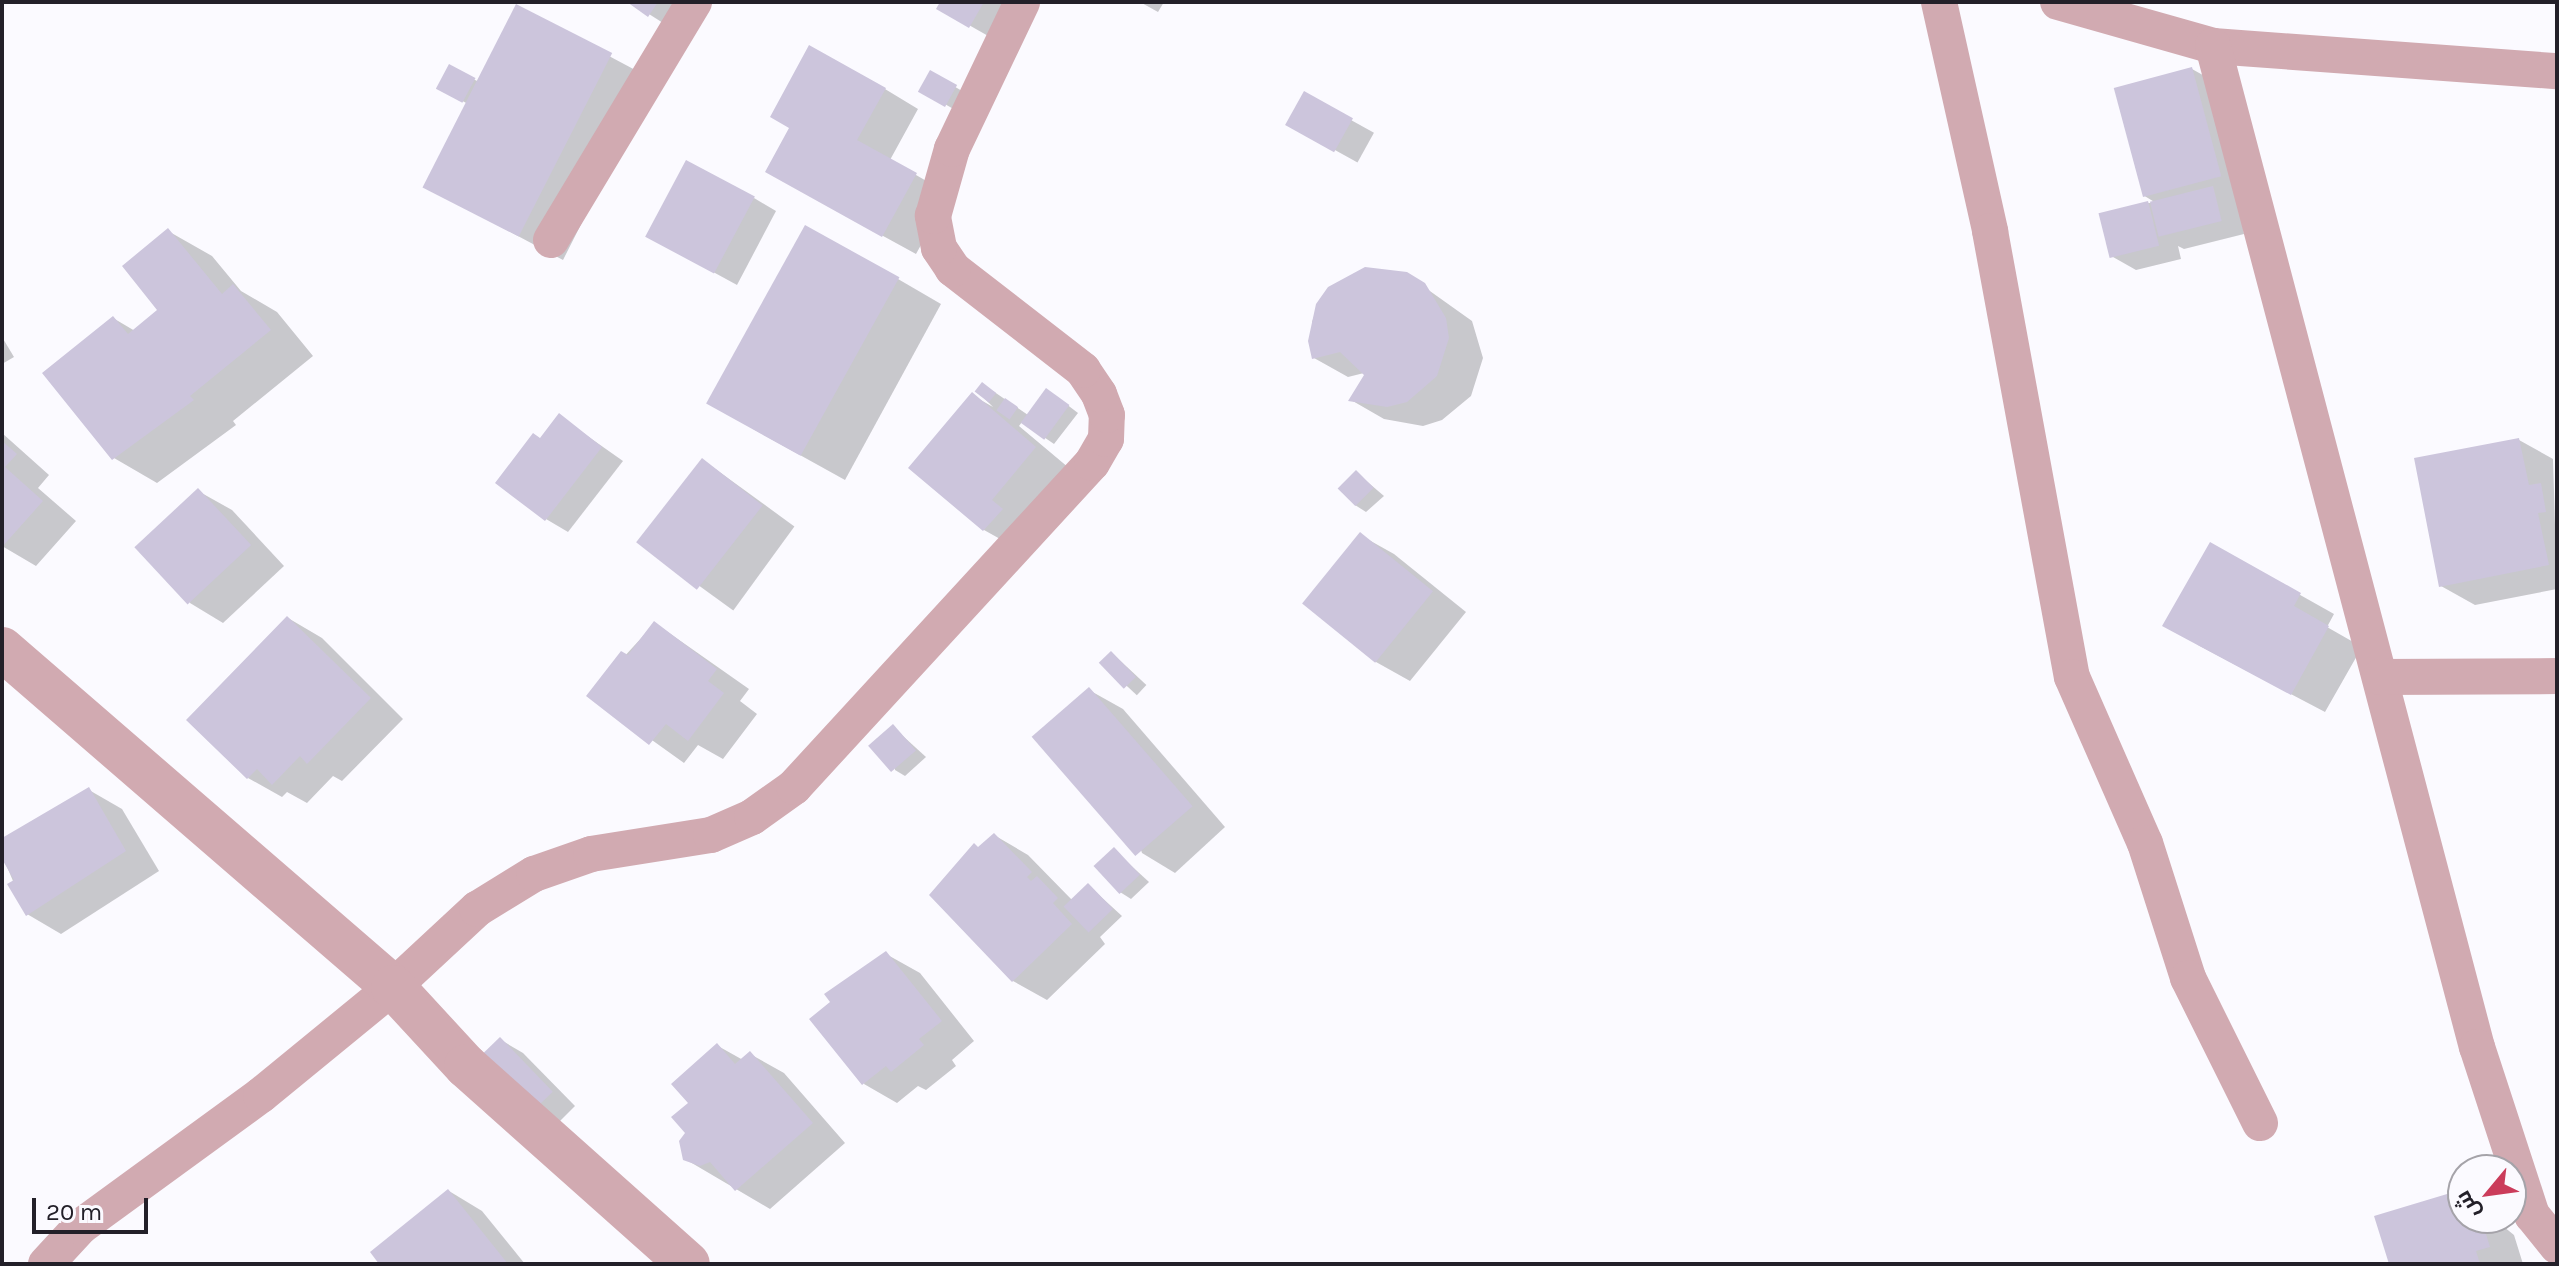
<!DOCTYPE html>
<html>
<head>
<meta charset="utf-8">
<style>
  body { margin:0 }
  #map { position:relative; width:2559px; height:1266px; overflow:hidden; background:#fbfaff; font-family:Karla,Cairo,sans-serif }
  div>[style] { position:absolute }
  .shadow>* { inset:0; background:#0003; transform-origin:0 0 }
  .building>* { inset:0; background:#ccc5dc; transform-origin:0 0 }
  .minor>* { height:36px; margin:-18px; padding:0 18px; transform-origin:18px; border-radius:18px; background:#d1aab1 }
  .tertiary>* { height:44px; margin:-22px; padding:0 22px; transform-origin:22px; border-radius:22px; background:#d1aab1 }
  span { translate:-50% -50%; white-space:nowrap; text-align:center; line-height:1.15; -webkit-text-stroke:8px #fbfaff; paint-order:stroke }
  .frame { position:absolute; inset:0; border:4px solid #232029; pointer-events:none }
  .north { position:absolute; left:2447px; top:1154px; width:80px; height:80px; box-sizing:border-box; background:#fbfaff; border:2px solid #a5a3a9; border-radius:50%; rotate:241deg; font-size:22px; font-weight:700; line-height:32px; text-align:center; color:#232029 }
  .north::after { content:''; display:block; margin:auto; width:28px; height:36px; background:#cb3c5b; clip-path:polygon(50% 0,100% 100%,50% 72%,0 100%) }
  .scale { position:absolute; left:32px; top:1198px; width:116px; height:36px; box-sizing:border-box; border:4px solid #232029; border-top:0; padding-left:10px; font-size:24px; line-height:28px; white-space:nowrap; color:#232029; -webkit-text-stroke:6px #fbfaff; paint-order:stroke }
</style>
</head>
<body>
<div id="map">
  <div class="shadow">
    <div style="clip-path:polygon(630px 2px,705px 2px,682px 35px)"></div>
    <div style="clip-path:polygon(941px 2px,1015px 2px,1004px 45px,939px 8px)"></div>
    <div style="clip-path:polygon(1140px 2px,1164px 2px,1158px 12px)"></div>
    <div style="clip-path:polygon(517px 7px,654px 80px,563px 260px,426px 187px,468px 104px,439px 88px,450px 67px,479px 82px)"></div>
    <div style="clip-path:polygon(2192px 69px,2226px 88px,2244px 234px,2184px 249px,2178px 246px,2181px 259px,2136px 270px,2113px 257px,2147px 203px,2156px 203px,2143px 195px)"></div>
    <div style="left:931px;top:73px;width:40px;height:20px;rotate:30deg"></div>
    <div style="clip-path:polygon(885px 89px,918px 109px,890px 160px,949px 194px,916px 254px,801px 191px)"></div>
    <div style="left:1304px;top:94px;width:80px;height:34px;rotate:29deg"></div>
    <div style="clip-path:polygon(754px 198px,776px 211px,737px 285px,671px 249px)"></div>
    <div style="clip-path:polygon(168px 231px,212px 256px,241px 291px,277px 312px,313px 356px,233px 421px,236px 425px,157px 483px,114px 458px,113px 318px,135px 331px,160px 310px)"></div>
    <div style="clip-path:polygon(1406px 274px,1472px 321px,1483px 358px,1471px 396px,1442px 420px,1423px 426px,1384px 419px,1351px 400px,1368px 372px,1348px 377px,1314px 358px,1312px 322px,1318px 305px)"></div>
    <div style="clip-path:polygon(898px 279px,941px 304px,845px 480px,753px 429px)"></div>
    <div style="clip-path:polygon(2px 337px,14px 357px,2px 364px)"></div>
    <div style="clip-path:polygon(977px 391px,993px 391px,1028px 415px,1057px 397px,1078px 413px,1054px 444px,1022px 422px,1019px 426px,1069px 468px,1018px 549px,984px 530px,911px 467px,972px 395px,993px 407px)"></div>
    <div style="clip-path:polygon(559px 416px,623px 461px,568px 532px,546px 519px,541px 440px)"></div>
    <div style="clip-path:polygon(2px 433px,49px 475px,38px 488px,76px 521px,36px 566px,2px 546px)"></div>
    <div style="clip-path:polygon(2519px 440px,2553px 459px,2557px 589px,2475px 605px,2441px 586px)"></div>
    <div style="left:703px;top:460px;width:113px;height:104px;rotate:36deg"></div>
    <div style="clip-path:polygon(1357px 473px,1384px 496px,1366px 512px,1355px 505px)"></div>
    <div style="clip-path:polygon(198px 491px,232px 510px,284px 566px,223px 623px,190px 603px)"></div>
    <div style="clip-path:polygon(1360px 535px,1394px 554px,1466px 612px,1410px 681px,1376px 662px,1305px 604px)"></div>
    <div style="clip-path:polygon(2210px 544px,2334px 614px,2327px 627px,2362px 647px,2325px 712px,2198px 645px)"></div>
    <div style="clip-path:polygon(288px 618px,322px 638px,403px 719px,342px 781px,333px 776px,307px 803px,287px 792px,282px 797px,248px 778px)"></div>
    <div style="clip-path:polygon(655px 623px,749px 689px,740px 701px,757px 714px,723px 759px,698px 745px,684px 763px,589px 695px)"></div>
    <div style="left:1112px;top:653px;width:47px;height:14px;rotate:43deg"></div>
    <div style="clip-path:polygon(1089px 690px,1123px 709px,1225px 827px,1175px 873px,1142px 853px)"></div>
    <div style="clip-path:polygon(893px 727px,926px 757px,905px 776px,895px 770px)"></div>
    <div style="clip-path:polygon(89px 790px,122px 809px,159px 871px,61px 934px,27px 914px,2px 855px,2px 841px)"></div>
    <div style="clip-path:polygon(994px 835px,1028px 855px,1072px 900px,1088px 885px,1122px 916px,1100px 937px,1105px 944px,1047px 1000px,1013px 981px,932px 894px)"></div>
    <div style="clip-path:polygon(1114px 850px,1149px 882px,1131px 899px,1120px 892px)"></div>
    <div style="clip-path:polygon(886px 954px,920px 973px,974px 1041px,952px 1060px,956px 1066px,926px 1090px,918px 1086px,897px 1103px,864px 1084px)"></div>
    <div style="clip-path:polygon(501px 1040px,523px 1053px,575px 1106px,558px 1123px,535px 1110px)"></div>
    <div style="clip-path:polygon(718px 1046px,743px 1060px,750px 1054px,784px 1073px,845px 1143px,770px 1209px,685px 1159px,691px 1103px)"></div>
    <div style="clip-path:polygon(449px 1191px,482px 1211px,525px 1264px,382px 1264px)"></div>
    <div style="clip-path:polygon(2457px 1193px,2463px 1197px,2463px 1218px,2493px 1218px,2514px 1235px,2523px 1264px,2391px 1264px)"></div>
  </div>
  <div class="building">
    <div style="clip-path:polygon(627px 2px,658px 2px,648px 17px)"></div>
    <div style="clip-path:polygon(940px 2px,984px 2px,969px 28px,936px 9px)"></div>
    <div style="left:516px;top:4px;width:108px;height:206px;rotate:27deg"></div>
    <div style="clip-path:polygon(809px 45px,886px 88px,857px 140px,917px 173px,882px 237px,765px 172px,789px 128px,770px 117px)"></div>
    <div style="left:449px;top:64px;width:30px;height:28px;rotate:28deg"></div>
    <div style="left:2192px;top:67px;width:113px;height:81px;rotate:75deg"></div>
    <div style="left:930px;top:70px;width:31px;height:25px;rotate:29deg"></div>
    <div style="left:1304px;top:91px;width:56px;height:39px;rotate:29deg"></div>
    <div style="left:686px;top:160px;width:78px;height:87px;rotate:28deg"></div>
    <div style="left:2213px;top:186px;width:36px;height:65px;rotate:76deg"></div>
    <div style="left:2148px;top:201px;width:46px;height:51px;rotate:76deg"></div>
    <div style="left:805px;top:225px;width:108px;height:204px;rotate:29deg"></div>
    <div style="clip-path:polygon(168px 228px,222px 294px,233px 284px,271px 330px,190px 396px,194px 400px,112px 460px,42px 373px,113px 316px,128px 334px,157px 310px,122px 266px)"></div>
    <div style="clip-path:polygon(1365px 267px,1407px 272px,1425px 283px,1446px 318px,1449px 338px,1437px 376px,1407px 402px,1387px 407px,1348px 401px,1364px 375px,1340px 352px,1312px 359px,1308px 341px,1316px 304px,1328px 287px)"></div>
    <div style="left:982px;top:382px;width:18px;height:12px;rotate:38deg"></div>
    <div style="left:1046px;top:388px;width:29px;height:43px;rotate:36deg"></div>
    <div style="clip-path:polygon(972px 392px,1036px 447px,992px 500px,1003px 509px,983px 531px,908px 468px)"></div>
    <div style="left:1005px;top:398px;width:16px;height:15px;rotate:35deg"></div>
    <div style="clip-path:polygon(559px 413px,602px 447px,545px 521px,495px 483px,533px 433px,540px 438px)"></div>
    <div style="clip-path:polygon(2519px 438px,2529px 485px,2541px 483px,2546px 512px,2538px 513px,2549px 565px,2439px 587px,2414px 458px)"></div>
    <div style="clip-path:polygon(2px 441px,17px 454px,5px 467px,43px 501px,2px 547px)"></div>
    <div style="left:702px;top:458px;width:77px;height:107px;rotate:38deg"></div>
    <div style="left:1356px;top:470px;width:25px;height:26px;rotate:45deg"></div>
    <div style="left:198px;top:488px;width:78px;height:87px;rotate:47deg"></div>
    <div style="left:1360px;top:532px;width:94px;height:92px;rotate:39deg"></div>
    <div style="clip-path:polygon(2210px 542px,2301px 593px,2294px 606px,2329px 626px,2291px 695px,2162px 626px)"></div>
    <div style="clip-path:polygon(287px 616px,371px 698px,307px 764px,300px 756px,272px 785px,257px 769px,247px 779px,186px 720px)"></div>
    <div style="clip-path:polygon(654px 621px,717px 669px,708px 681px,724px 693px,688px 741px,666px 724px,649px 745px,586px 696px,621px 651px,628px 655px)"></div>
    <div style="left:1111px;top:651px;width:36px;height:17px;rotate:46deg"></div>
    <div style="left:1089px;top:687px;width:158px;height:76px;rotate:49deg"></div>
    <div style="left:893px;top:724px;width:35px;height:33px;rotate:49deg"></div>
    <div style="clip-path:polygon(89px 787px,126px 851px,26px 916px,7px 884px,14px 880px,2px 859px,2px 838px)"></div>
    <div style="clip-path:polygon(994px 833px,1032px 872px,1027px 877px,1031px 881px,1037px 876px,1058px 898px,1053px 903px,1072px 924px,1012px 982px,929px 895px,974px 843px,978px 847px)"></div>
    <div style="left:1114px;top:847px;width:38px;height:28px;rotate:47deg"></div>
    <div style="left:1088px;top:883px;width:36px;height:34px;rotate:46deg"></div>
    <div style="clip-path:polygon(886px 951px,942px 1021px,919px 1039px,924px 1045px,891px 1072px,886px 1066px,862px 1085px,809px 1019px,830px 1002px,824px 994px)"></div>
    <div style="left:500px;top:1037px;width:76px;height:28px;rotate:46deg"></div>
    <div style="clip-path:polygon(717px 1043px,735px 1064px,750px 1051px,813px 1123px,735px 1191px,710px 1162px,700px 1166px,683px 1160px,679px 1141px,685px 1133px,671px 1117px,688px 1103px,671px 1084px)"></div>
    <div style="clip-path:polygon(448px 1189px,508px 1264px,379px 1264px,370px 1252px)"></div>
    <div style="clip-path:polygon(2457px 1191px,2463px 1218px,2481px 1218px,2490px 1247px,2476px 1251px,2480px 1264px,2389px 1264px,2374px 1216px)"></div>
  </div>
  <div class="minor">
    <div style="left:1939px;top:2px;width:235px;rotate:77.4deg"></div>
    <div style="left:1990px;top:231px;width:453px;rotate:79.6deg"></div>
    <div style="left:2072px;top:677px;width:181px;rotate:66.3deg"></div>
    <div style="left:2145px;top:843px;width:142px;rotate:72.3deg"></div>
    <div style="left:2188px;top:978px;width:162px;rotate:63.6deg"></div>
    <div style="left:2058px;top:2px;width:161px;rotate:15.8deg"></div>
    <div style="left:2213px;top:46px;width:345px;rotate:4.2deg"></div>
    <div style="left:2213px;top:46px;width:1035px;rotate:75.23deg"></div>
    <div style="left:2477px;top:1047px;width:177px;rotate:71.9deg"></div>
    <div style="left:2532px;top:1215px;width:40px;rotate:51deg"></div>
    <div style="left:551px;top:240px;width:278px;rotate:-59deg"></div>
    <div style="left:2380px;top:677px;width:177px;rotate:-0.3deg"></div>
    <div style="left:46px;top:1264px;width:50px;rotate:-47.4deg"></div>
    <div style="left:80px;top:1227px;width:224px;rotate:-36.1deg"></div>
    <div style="left:261px;top:1095px;width:171px;rotate:-39.3deg"></div>
    <div style="left:393px;top:987px;width:115px;rotate:-42.9deg"></div>
    <div style="left:477px;top:909px;width:67px;rotate:-31.6deg"></div>
    <div style="left:534px;top:874px;width:60px;rotate:-19.3deg"></div>
    <div style="left:591px;top:854px;width:121px;rotate:-9deg"></div>
    <div style="left:711px;top:835px;width:45px;rotate:-23.7deg"></div>
    <div style="left:752px;top:817px;width:52px;rotate:-35.5deg"></div>
    <div style="left:794px;top:787px;width:440px;rotate:-47.4deg"></div>
    <div style="left:1092px;top:463px;width:28px;rotate:-60deg"></div>
    <div style="left:1106px;top:439px;width:24px;rotate:-88deg"></div>
    <div style="left:1107px;top:415px;width:22px;rotate:-111deg"></div>
    <div style="left:1099px;top:394px;width:29px;rotate:-124deg"></div>
    <div style="left:1083px;top:370px;width:165px;rotate:-142.2deg"></div>
    <div style="left:953px;top:269px;width:25px;rotate:-124deg"></div>
    <div style="left:939px;top:248px;width:33px;rotate:-101deg"></div>
    <div style="left:933px;top:216px;width:70px;rotate:-74.2deg"></div>
    <div style="left:952px;top:149px;width:163px;rotate:-64.5deg"></div>
  </div>
  <div class="tertiary">
    <div style="left:2px;top:649px;width:517px;rotate:40.84deg"></div>
    <div style="left:393px;top:987px;width:108px;rotate:47.3deg"></div>
    <div style="left:466px;top:1066px;width:297px;rotate:41.7deg"></div>
  </div>
  <div class="frame"></div>
  <div class="north">ش</div>
  <div class="scale">20 m</div>
</div>
</body>
</html>
